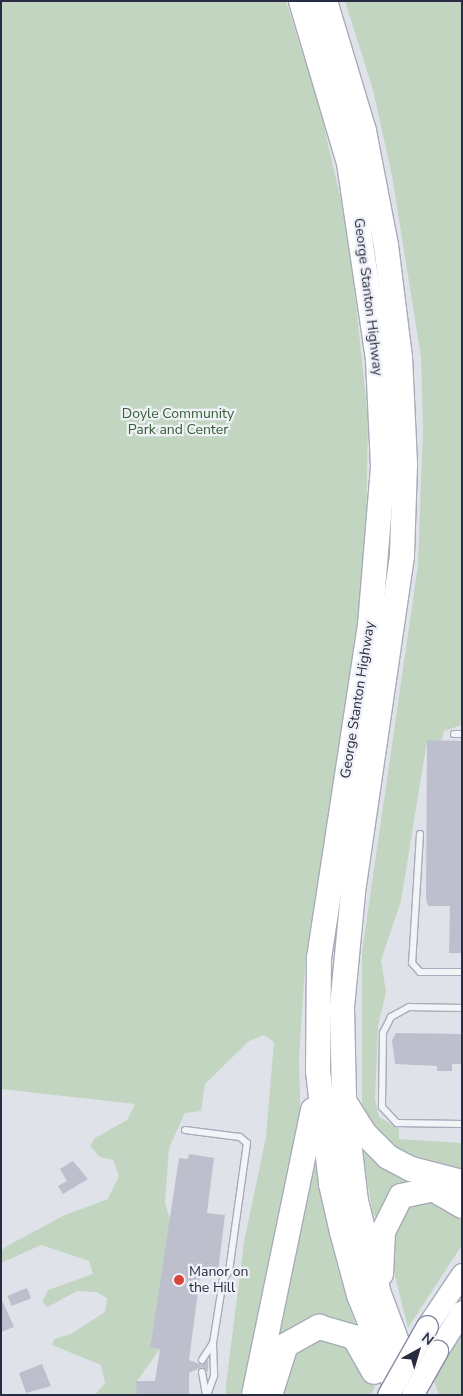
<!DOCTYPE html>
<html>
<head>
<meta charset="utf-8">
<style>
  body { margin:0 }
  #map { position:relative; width:463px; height:1396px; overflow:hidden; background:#e0e2ea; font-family:"Nunito Sans",sans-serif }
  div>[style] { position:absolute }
  .green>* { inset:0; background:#c1d5c0 }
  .building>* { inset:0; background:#bdbfcd; transform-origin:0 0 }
  .roads { filter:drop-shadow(1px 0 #a8abb8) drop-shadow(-1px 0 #a8abb8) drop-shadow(0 1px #a8abb8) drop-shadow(0 -1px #a8abb8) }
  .service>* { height:6px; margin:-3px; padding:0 3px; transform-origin:3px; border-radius:3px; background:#f3f4f8 }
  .trunk>* { height:21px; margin:-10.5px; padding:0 10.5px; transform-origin:10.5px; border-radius:10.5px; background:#fff }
  .motorway>* { height:24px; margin:-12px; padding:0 12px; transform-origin:12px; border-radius:12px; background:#fff }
  .bridges { filter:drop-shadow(1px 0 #868ba2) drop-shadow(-1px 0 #868ba2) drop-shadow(0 1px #868ba2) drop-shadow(0 -1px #868ba2) }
  .trunk-bridge>* { height:21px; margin:-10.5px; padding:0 10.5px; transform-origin:10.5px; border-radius:10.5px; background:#fff }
  .dots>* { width:14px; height:14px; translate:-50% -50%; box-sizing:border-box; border:2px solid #f0f1f7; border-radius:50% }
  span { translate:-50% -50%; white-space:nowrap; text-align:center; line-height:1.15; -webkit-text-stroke:4.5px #f0f1f7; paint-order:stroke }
  .street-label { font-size:14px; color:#272c43 }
  .park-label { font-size:14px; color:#336034 }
  .poi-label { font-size:14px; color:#272c43 }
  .left { translate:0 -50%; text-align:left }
  .frame { position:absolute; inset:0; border:2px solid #272c43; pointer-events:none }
  .north { position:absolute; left:393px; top:1326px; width:50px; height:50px; -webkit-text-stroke:4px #f0f1f7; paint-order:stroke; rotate:39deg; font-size:14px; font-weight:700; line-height:20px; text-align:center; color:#272c43 }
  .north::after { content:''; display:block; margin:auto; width:18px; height:22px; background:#272c43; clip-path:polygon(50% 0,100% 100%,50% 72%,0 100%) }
</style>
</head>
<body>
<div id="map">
  <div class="green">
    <div style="clip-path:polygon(1px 1px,286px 1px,320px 109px,349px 236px,368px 419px,366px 530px,356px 648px,305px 968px,299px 1058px,301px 1134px,245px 1395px,226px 1395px,226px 1384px,244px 1242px,266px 1137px,274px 1042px,264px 1035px,249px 1041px,205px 1084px,201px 1111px,185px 1113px,169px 1148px,165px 1203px,170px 1219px,150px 1348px,160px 1349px,137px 1381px,137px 1395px,95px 1395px,105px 1383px,101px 1365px,52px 1345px,54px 1339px,71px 1334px,105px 1312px,107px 1298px,96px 1292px,77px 1291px,48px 1307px,42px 1302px,48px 1290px,93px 1274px,89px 1261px,41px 1245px,1px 1263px,1px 1251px,7px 1246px,65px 1215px,108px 1199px,119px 1176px,113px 1160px,100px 1157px,90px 1146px,95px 1138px,127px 1120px,135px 1104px,1px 1089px)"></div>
    <div style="clip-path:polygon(345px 1px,462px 1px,462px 725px,444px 731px,442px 740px,427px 741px,401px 901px,381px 960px,386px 992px,378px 1026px,375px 1099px,379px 1117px,399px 1129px,399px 1139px,462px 1143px,462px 1173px,434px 1167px,385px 1143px,362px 1108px,362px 952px,418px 565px,423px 429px,421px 357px,392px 176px,373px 90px)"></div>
    <div style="clip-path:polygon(360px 1139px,422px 1177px,378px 1217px,373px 1215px)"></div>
    <div style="clip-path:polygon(311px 1164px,316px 1164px,337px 1266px,358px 1332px,275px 1347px)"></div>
    <div style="clip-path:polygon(424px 1198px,462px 1216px,462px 1245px,408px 1328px,387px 1244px,402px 1208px)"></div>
    <div style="clip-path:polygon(462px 1333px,462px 1395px,439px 1395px,434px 1381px)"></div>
    <div style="clip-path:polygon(308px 1339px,346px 1342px,364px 1361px,375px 1386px,371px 1395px,277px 1395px,286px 1361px)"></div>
  </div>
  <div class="building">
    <div style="clip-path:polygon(427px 740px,462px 741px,462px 953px,449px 953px,450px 906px,428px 906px,426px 899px)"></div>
    <div style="clip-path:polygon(396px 1033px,462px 1034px,462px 1064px,452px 1064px,452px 1071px,437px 1071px,437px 1066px,395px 1064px,392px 1040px)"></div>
    <div style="clip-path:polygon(189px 1154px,214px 1158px,207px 1213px,225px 1215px,218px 1272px,201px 1269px,189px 1360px,202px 1365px,208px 1360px,208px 1372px,202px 1367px,189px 1373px,189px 1395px,137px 1395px,136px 1381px,155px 1381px,160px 1349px,150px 1348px,179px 1158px,188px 1159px)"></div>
    <div style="clip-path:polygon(73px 1161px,88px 1179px,63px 1194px,58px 1186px,67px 1181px,60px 1169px)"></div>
    <div style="left:27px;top:1288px;width:11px;height:21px;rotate:68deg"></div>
    <div style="clip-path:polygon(1px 1298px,14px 1327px,1px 1332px)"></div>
    <div style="clip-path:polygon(42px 1364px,51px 1386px,26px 1393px,19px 1373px)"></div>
  </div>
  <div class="roads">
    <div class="service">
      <div style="left:454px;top:734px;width:8px"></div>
      <div style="left:420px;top:834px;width:129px;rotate:93.5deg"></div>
      <div style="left:412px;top:963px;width:12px;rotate:48deg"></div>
      <div style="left:420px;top:972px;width:42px"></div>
      <div style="left:462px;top:1008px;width:53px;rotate:-178.9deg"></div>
      <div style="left:409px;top:1007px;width:21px;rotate:151deg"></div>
      <div style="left:391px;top:1017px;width:18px;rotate:117deg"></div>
      <div style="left:383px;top:1033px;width:74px;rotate:90.8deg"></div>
      <div style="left:382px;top:1107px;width:22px;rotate:47deg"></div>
      <div style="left:397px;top:1123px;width:65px;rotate:0.9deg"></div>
      <div style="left:185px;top:1130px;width:55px;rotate:7.3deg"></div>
      <div style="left:240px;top:1137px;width:9px;rotate:41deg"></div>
      <div style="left:247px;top:1143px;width:129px;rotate:98deg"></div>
      <div style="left:229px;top:1271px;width:11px;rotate:124deg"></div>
      <div style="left:223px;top:1280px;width:64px;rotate:99deg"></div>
      <div style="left:213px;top:1343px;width:33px;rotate:88deg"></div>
      <div style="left:214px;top:1376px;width:20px;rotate:110deg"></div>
      <div style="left:202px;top:1360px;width:20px;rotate:-57deg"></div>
      <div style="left:202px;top:1372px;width:23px;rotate:80deg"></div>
    </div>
    <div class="trunk">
      <div style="left:427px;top:1326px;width:63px;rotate:-56.1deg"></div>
      <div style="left:437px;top:1351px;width:47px;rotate:-58deg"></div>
    </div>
    <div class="motorway">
      <div style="left:301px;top:1px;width:169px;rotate:73.5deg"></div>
      <div style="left:349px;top:163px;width:199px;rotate:81.6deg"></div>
      <div style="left:378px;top:360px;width:107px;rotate:87.3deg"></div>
      <div style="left:383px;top:467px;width:159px;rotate:94.7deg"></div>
      <div style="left:370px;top:625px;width:336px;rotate:98.7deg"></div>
      <div style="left:319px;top:957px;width:114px;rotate:90.5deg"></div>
      <div style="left:318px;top:1071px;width:114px;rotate:83.4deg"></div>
      <div style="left:331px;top:1184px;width:49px;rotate:77.1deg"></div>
      <div style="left:342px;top:1232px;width:65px;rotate:74.9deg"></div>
      <div style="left:359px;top:1295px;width:108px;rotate:68.2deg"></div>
      <div style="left:325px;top:1px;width:136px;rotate:73.3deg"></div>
      <div style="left:364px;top:131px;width:116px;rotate:79.1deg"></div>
      <div style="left:386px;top:245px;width:113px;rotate:82.9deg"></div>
      <div style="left:400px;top:357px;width:107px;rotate:87.3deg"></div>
      <div style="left:405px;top:464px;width:92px;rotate:91.9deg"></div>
      <div style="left:402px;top:556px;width:341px;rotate:98.3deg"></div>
      <div style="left:353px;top:893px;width:116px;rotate:95.5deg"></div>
      <div style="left:342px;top:1008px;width:90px;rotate:88.7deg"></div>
      <div style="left:344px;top:1098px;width:104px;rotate:83.4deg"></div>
      <div style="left:356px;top:1201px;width:96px;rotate:76.1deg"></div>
      <div style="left:379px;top:1294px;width:94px;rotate:69.4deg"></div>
      <div style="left:348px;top:1107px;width:31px;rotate:58deg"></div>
      <div style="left:364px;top:1133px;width:34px;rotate:45deg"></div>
      <div style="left:388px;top:1157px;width:26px;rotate:28deg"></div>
      <div style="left:411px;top:1169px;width:53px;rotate:14.3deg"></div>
      <div style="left:381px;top:1274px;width:42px;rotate:-87.3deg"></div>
      <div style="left:383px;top:1232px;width:40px;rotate:-63.4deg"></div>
      <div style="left:401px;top:1196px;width:33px;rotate:-12deg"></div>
      <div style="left:433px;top:1189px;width:34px;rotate:30deg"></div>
      <div style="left:254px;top:1395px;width:291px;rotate:-78.3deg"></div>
      <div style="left:270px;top:1395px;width:52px;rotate:-72.3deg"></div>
      <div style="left:286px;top:1345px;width:38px;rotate:-29deg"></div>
      <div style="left:319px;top:1327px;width:36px;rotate:16deg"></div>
      <div style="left:354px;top:1337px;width:40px;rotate:60.3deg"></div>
    </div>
  </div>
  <div class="bridges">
    <div class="trunk-bridge">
      <div style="left:388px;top:1395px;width:79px;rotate:-60.5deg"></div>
      <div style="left:412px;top:1395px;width:51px;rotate:-60.4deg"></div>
    </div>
  </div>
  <div class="dots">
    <div style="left:179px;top:1280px;background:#d9443b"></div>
  </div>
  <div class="street-label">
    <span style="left:368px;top:297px;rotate:83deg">George Stanton Highway</span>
    <span style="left:358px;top:700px;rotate:-81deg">George Stanton Highway</span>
  </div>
  <div class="park-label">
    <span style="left:178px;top:422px">Doyle Community<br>Park and Center</span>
  </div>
  <div class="poi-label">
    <span class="left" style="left:189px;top:1280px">Manor on<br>the Hill</span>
  </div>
  <div class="frame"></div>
  <div class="north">N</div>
</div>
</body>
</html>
